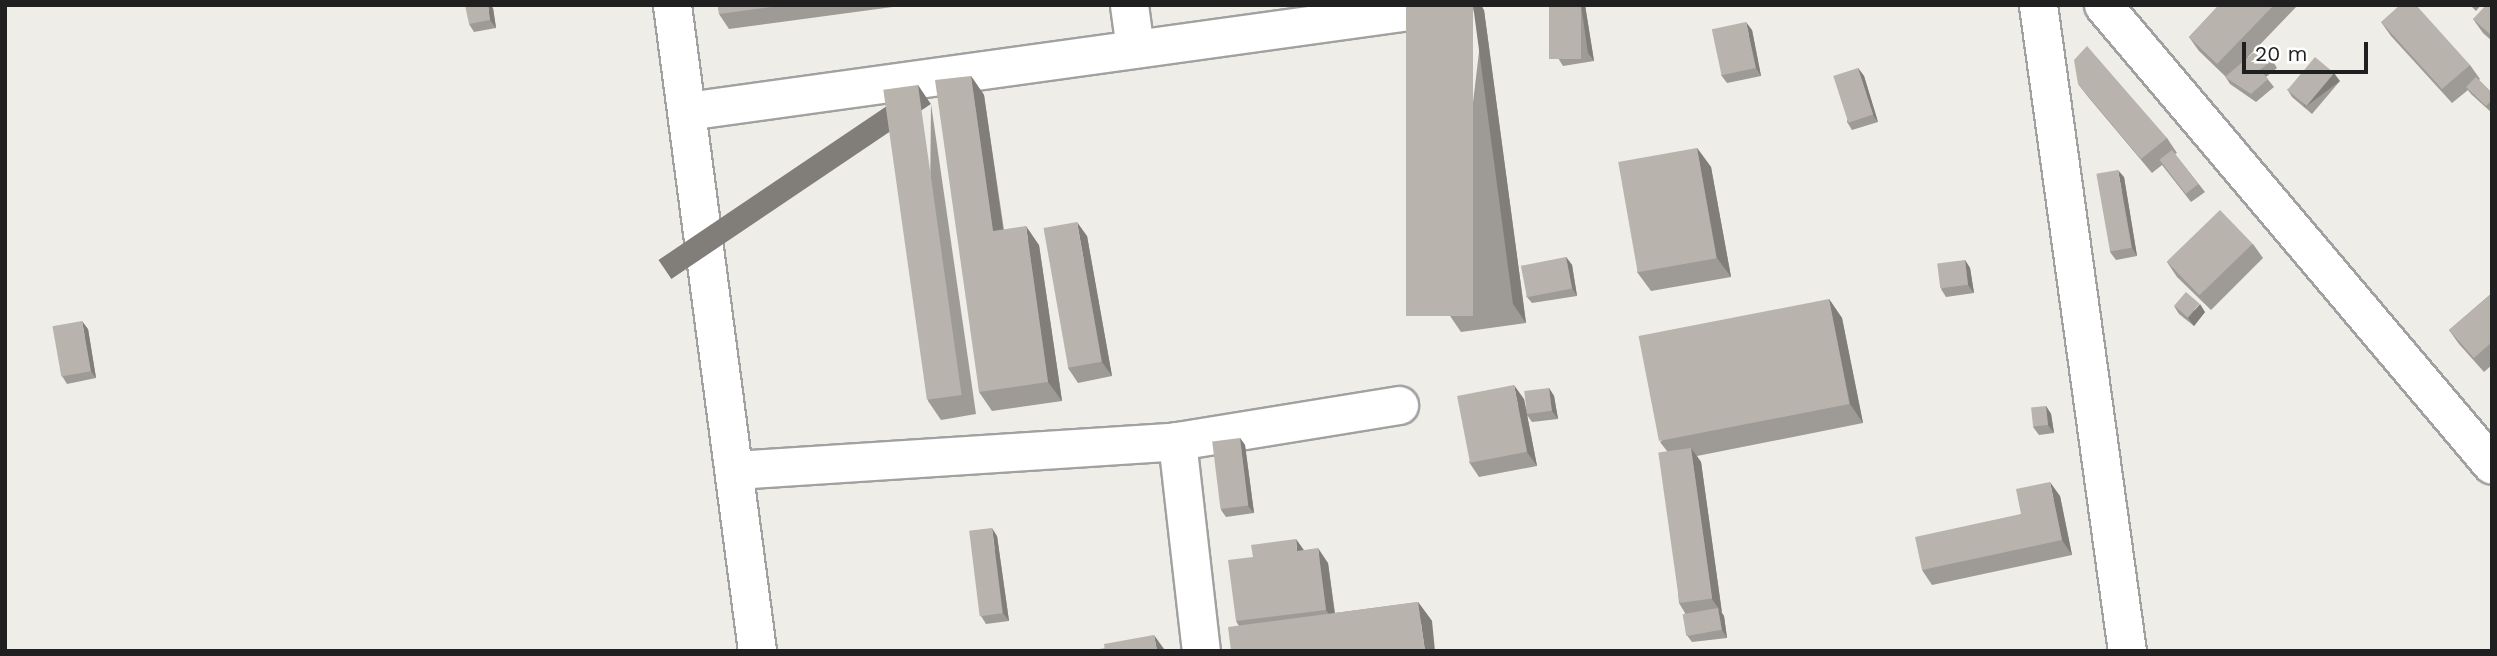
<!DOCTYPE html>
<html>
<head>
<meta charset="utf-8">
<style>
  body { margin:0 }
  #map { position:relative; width:2497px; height:656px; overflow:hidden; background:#efede7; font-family:"Work Sans",sans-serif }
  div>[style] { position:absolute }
  .roads { filter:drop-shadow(2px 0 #a1a1a1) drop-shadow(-2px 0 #a1a1a1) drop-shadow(0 2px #a1a1a1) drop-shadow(0 -2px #a1a1a1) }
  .street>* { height:37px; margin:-18.5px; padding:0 18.5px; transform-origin:18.5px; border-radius:18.5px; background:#fff }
  .wall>* { inset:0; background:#9e9a95 }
  .shaded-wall>* { inset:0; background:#817d79; transform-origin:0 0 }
  .building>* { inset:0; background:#b8b3ad; transform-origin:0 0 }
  span { translate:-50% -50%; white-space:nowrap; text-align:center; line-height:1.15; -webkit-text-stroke:5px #fff; paint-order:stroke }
  .frame { position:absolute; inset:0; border:7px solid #202020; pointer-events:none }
  .scale { position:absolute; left:2242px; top:42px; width:126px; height:32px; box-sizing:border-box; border:4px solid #202020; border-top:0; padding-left:9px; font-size:21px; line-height:24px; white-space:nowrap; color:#202020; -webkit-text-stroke:5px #fff; paint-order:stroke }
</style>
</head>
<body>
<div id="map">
  <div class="roads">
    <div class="street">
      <div style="left:672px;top:5px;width:652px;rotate:82.5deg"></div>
      <div style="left:1129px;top:5px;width:44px;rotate:82.2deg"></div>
      <div style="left:2038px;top:5px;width:652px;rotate:82.16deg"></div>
      <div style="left:2103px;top:5px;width:602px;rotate:49.78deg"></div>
      <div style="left:687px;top:111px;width:773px;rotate:-7.88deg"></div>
      <div style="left:1177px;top:441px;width:211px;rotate:83.5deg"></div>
      <div style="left:734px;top:470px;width:444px;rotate:-3.7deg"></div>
      <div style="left:1177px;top:441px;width:225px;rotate:-9.2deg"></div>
    </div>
  </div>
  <div class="wall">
    <div style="clip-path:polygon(718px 5px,900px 5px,900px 6px,729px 29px,719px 14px)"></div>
    <div style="clip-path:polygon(1549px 5px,1585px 5px,1594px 61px,1563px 66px,1558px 58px)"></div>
    <div style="clip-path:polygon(2219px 5px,2298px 5px,2248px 57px,2272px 60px,2277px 68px,2266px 77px,2274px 87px,2256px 102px,2230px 84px,2225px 76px,2199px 51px,2189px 37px)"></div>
    <div style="clip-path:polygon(2470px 5px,2481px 5px,2476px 11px)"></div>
    <div style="clip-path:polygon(2492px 5px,2492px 41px,2483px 33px,2473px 19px)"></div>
    <div style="clip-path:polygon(493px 8px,496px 28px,474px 32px,469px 24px)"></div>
    <div style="clip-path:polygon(1484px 10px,1526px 323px,1461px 332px,1448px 313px)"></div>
    <div style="clip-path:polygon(2381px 22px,2470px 65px,2480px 79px,2479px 80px,2492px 93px,2492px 113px,2471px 94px,2468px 90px,2452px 103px,2391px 36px)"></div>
    <div style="clip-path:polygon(1752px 30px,1761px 76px,1727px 83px,1721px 75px)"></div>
    <div style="clip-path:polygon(1858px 68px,1864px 76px,1878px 122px,1852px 130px,1847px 122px)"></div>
    <div style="clip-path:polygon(971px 76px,984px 95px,1004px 230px,1039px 245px,1062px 401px,992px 411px,979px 392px)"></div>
    <div style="clip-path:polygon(2340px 81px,2312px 114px,2292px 97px,2287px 89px)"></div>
    <div style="clip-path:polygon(2078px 84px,2167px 138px,2177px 153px,2175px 154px,2205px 192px,2191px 202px,2162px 165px,2152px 173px,2089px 98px)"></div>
    <div style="clip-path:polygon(931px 104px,976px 414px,941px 420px,928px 401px)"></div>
    <div style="clip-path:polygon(1697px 148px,1711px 167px,1731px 277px,1651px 291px,1637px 272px)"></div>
    <div style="clip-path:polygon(2124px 177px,2137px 256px,2116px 260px,2110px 252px)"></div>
    <div style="clip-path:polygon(1087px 236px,1112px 376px,1078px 383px,1068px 368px)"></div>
    <div style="clip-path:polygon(2253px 244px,2263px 258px,2211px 310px,2177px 277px,2167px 262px)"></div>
    <div style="clip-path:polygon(1566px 257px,1572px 265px,1577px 296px,1532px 303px,1526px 296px)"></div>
    <div style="clip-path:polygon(1965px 260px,1970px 268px,1974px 293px,1946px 297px,1941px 289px)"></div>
    <div style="clip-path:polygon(2492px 293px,2492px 365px,2484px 372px,2459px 344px,2449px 330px)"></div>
    <div style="clip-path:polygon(1829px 299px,1842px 318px,1863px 423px,1697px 456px,1701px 462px,1722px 613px,1724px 616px,1727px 638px,1692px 642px,1686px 634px,1685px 613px,1679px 603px,1667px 451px,1660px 442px)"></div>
    <div style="clip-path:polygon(2174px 306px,2205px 312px,2194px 326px,2179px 314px)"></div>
    <div style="clip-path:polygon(88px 329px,96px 378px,67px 384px,62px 376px)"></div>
    <div style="clip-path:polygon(1549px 388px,1554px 396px,1558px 419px,1532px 422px,1527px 415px,1537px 466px,1479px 477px,1469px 462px,1524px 399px,1526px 409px)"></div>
    <div style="clip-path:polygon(2046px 406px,2051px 414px,2054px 433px,2039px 435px,2033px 427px)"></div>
    <div style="clip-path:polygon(1240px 438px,1245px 445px,1254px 513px,1226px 517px,1221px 510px)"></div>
    <div style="clip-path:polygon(2060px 496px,2072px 555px,1932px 585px,1922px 570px,2021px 514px)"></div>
    <div style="clip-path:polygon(997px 536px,1009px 621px,986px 624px,981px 616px)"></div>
    <div style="clip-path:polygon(1304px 550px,1328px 563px,1335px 613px,1418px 602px,1432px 621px,1239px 626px,1236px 621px)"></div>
  </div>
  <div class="shaded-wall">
    <div style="clip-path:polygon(488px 5px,491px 5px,493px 8px,496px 28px,490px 20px)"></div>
    <div style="clip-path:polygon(1473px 5px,1481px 5px,1484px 10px,1526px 323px,1513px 304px)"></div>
    <div style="clip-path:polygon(1581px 5px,1585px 5px,1594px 61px,1588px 53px)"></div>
    <div style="clip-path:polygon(1746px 22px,1752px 30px,1761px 76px,1756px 68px)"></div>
    <div style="clip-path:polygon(1858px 68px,1864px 76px,1878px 122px,1873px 115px)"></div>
    <div style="left:2334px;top:73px;width:10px;height:43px;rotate:53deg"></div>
    <div style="clip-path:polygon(971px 76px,984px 95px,1006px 250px,993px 231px)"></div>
    <div style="left:918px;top:85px;width:23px;height:313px;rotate:56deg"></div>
    <div style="clip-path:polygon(1697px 148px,1711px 167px,1731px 277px,1717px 258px)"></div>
    <div style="clip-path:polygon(2118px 170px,2124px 177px,2137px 256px,2132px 248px)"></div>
    <div style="clip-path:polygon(1077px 222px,1087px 236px,1112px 376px,1102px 362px)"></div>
    <div style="clip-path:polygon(1026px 226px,1039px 245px,1062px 401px,1048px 382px)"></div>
    <div style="clip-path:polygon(1566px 257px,1572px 265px,1577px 296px,1572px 288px)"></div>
    <div style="clip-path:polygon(1965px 260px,1970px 268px,1974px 293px,1968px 285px)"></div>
    <div style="clip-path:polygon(1829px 299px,1842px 318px,1863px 423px,1850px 404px)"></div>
    <div style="clip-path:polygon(2200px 304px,2205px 312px,2194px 326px,2188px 318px)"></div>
    <div style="clip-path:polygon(82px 321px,88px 329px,96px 378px,91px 371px)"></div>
    <div style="clip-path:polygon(1514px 385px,1524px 399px,1537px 466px,1527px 452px)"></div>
    <div style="clip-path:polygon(1549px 388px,1554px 396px,1558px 419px,1552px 411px)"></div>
    <div style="clip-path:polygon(2046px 406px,2051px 414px,2054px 433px,2048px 425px)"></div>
    <div style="clip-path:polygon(1240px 438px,1245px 445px,1254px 513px,1248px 506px)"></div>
    <div style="clip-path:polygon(1691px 448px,1701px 462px,1722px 613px,1712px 599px)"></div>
    <div style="clip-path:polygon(2050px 482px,2060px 496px,2072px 555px,2062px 540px)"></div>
    <div style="clip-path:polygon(992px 528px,997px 536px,1009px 621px,1003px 613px)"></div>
    <div style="clip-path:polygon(1296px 539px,1306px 553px,1297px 551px)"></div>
    <div style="clip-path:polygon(1318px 548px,1328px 563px,1336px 624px,1326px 610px)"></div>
    <div style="clip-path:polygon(1418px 602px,1432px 621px,1435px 651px,1425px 651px)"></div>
    <div style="clip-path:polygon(1718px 608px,1724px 616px,1727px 638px,1722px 630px)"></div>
    <div style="clip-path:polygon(1154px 635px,1164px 649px,1164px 651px,1157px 651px)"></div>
  </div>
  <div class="building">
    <div style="clip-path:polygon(465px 5px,488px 5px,490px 20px,469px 24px)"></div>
    <div style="clip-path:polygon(718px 5px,786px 5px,719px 14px)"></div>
    <div style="left:1406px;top:5px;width:67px;height:311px"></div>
    <div style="left:1549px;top:5px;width:32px;height:54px"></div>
    <div style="clip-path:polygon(2219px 5px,2274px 5px,2217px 64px,2189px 37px)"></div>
    <div style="clip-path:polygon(2400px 5px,2416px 5px,2470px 65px,2442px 89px,2381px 22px)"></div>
    <div style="clip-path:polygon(2486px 5px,2492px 5px,2492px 36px,2473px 19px)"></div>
    <div style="left:1746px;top:22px;width:47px;height:35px;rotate:78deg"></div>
    <div style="clip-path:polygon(2087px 46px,2167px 138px,2141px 159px,2078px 84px,2074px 60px)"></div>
    <div style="clip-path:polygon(2260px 47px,2272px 60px,2260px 70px,2268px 79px,2251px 94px,2225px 77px)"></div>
    <div style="left:2315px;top:57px;width:25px;height:43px;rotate:40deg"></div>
    <div style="left:1858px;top:68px;width:49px;height:26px;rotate:72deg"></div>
    <div style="clip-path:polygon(971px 76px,993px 231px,1026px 226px,1048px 382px,979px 392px,935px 80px)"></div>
    <div style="clip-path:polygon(2476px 77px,2492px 93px,2492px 100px,2486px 106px,2466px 87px)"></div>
    <div style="left:918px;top:85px;width:313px;height:35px;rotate:82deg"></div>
    <div style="left:1697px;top:148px;width:112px;height:80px;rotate:80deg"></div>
    <div style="left:2172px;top:150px;width:43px;height:16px;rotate:52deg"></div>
    <div style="left:2118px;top:170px;width:79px;height:22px;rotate:80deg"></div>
    <div style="left:2220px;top:210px;width:47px;height:74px;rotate:46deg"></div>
    <div style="left:1077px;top:222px;width:142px;height:34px;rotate:80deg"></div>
    <div style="left:1566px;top:257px;width:32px;height:46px;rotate:79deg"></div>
    <div style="left:1965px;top:260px;width:25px;height:28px;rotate:83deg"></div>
    <div style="left:2186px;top:292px;width:18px;height:18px;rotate:41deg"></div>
    <div style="clip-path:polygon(2492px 293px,2492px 342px,2474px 358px,2449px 330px)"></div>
    <div style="left:1829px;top:299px;width:107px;height:194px;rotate:79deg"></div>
    <div style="left:82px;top:321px;width:51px;height:30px;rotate:80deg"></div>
    <div style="left:1514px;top:385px;width:68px;height:58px;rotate:79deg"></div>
    <div style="left:1549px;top:388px;width:23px;height:25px;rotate:83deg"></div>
    <div style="left:2046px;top:406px;width:19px;height:15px;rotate:84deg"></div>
    <div style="left:1240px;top:438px;width:68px;height:28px;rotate:83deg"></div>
    <div style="left:1691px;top:448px;width:152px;height:33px;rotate:82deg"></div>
    <div style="clip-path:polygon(2050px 482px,2062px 540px,1922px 570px,1915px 537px,2021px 514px,2016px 489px)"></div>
    <div style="left:992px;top:528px;width:86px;height:23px;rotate:83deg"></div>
    <div style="clip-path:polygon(1296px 539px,1297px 551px,1318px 548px,1326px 610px,1236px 621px,1228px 560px,1253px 557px,1251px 545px)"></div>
    <div style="clip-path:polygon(1418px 602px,1425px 651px,1231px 651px,1228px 627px)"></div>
    <div style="left:1718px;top:608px;width:22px;height:36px;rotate:80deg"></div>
    <div style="clip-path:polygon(1154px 635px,1157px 651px,1105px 651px,1104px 644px)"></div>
    <div style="clip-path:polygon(1105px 648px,1105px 651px,1089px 651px)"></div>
  </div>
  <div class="frame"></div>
  <div class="scale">20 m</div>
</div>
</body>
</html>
